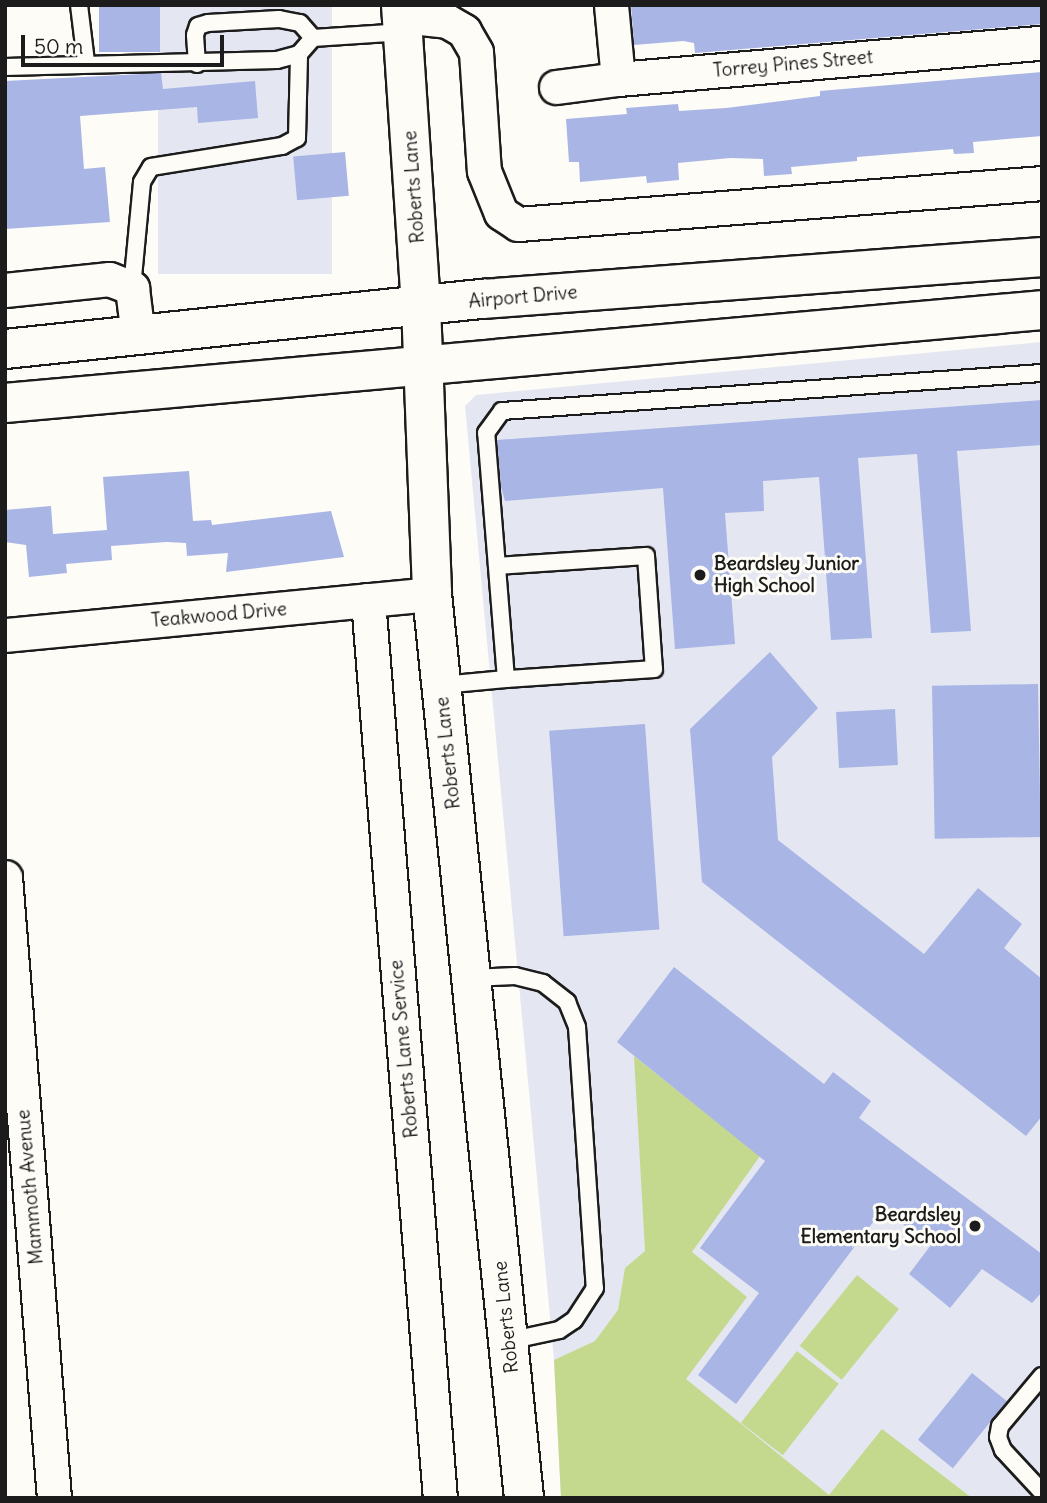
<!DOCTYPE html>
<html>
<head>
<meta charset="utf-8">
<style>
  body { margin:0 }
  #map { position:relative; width:1047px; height:1503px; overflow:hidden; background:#fdfcf7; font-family:Delius,sans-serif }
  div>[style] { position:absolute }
  .built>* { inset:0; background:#e4e7f2; transform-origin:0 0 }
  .green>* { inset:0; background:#c5d98e; transform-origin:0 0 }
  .building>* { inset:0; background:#a8b5e5; transform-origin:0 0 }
  .roads { filter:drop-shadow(2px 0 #1c1c1c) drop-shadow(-2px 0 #1c1c1c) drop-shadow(0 2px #1c1c1c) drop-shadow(0 -2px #1c1c1c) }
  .service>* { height:16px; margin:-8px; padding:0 8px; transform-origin:8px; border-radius:8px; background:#fdfcf7 }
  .minor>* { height:33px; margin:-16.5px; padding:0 16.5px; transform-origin:16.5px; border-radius:16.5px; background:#fdfcf7 }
  .secondary>* { height:38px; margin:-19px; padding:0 19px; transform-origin:19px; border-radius:19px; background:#fdfcf7 }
  .dots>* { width:19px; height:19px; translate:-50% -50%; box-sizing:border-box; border:4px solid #fdfcf7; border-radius:50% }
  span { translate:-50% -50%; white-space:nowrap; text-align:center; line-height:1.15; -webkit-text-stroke:6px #fdfcf7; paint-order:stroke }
  .street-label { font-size:19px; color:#1c1c1c }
  .poi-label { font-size:19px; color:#1c1c1c; font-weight:700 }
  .left { translate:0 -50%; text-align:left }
  .right { translate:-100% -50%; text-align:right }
  .frame { position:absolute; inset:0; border:7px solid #1c1c1c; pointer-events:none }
  .scale { position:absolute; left:21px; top:35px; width:203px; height:32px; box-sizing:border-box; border:4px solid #1c1c1c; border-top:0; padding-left:9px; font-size:21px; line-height:24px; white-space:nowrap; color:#1c1c1c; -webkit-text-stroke:5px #fdfcf7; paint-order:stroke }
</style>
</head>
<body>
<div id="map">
  <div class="built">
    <div style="left:158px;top:5px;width:174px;height:269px"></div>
    <div style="clip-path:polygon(1042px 342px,1042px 1498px,561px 1498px,554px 1360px,465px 406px,476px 395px)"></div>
  </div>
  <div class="green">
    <div style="clip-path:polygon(634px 1056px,760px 1156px,692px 1252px,747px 1297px,686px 1379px,829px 1495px,882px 1429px,972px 1498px,561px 1498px,554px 1360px,595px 1341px,618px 1310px,625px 1268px,645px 1251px)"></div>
    <div style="left:857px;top:1275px;width:54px;height:91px;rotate:39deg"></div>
    <div style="left:797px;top:1351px;width:53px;height:91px;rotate:38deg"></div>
  </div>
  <div class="building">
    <div style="left:160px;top:5px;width:47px;height:61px;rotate:90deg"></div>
    <div style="clip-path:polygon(631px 5px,1042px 5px,1042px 24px,695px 53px,694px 43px,683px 41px,634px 45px)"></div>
    <div style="clip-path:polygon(1042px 72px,1042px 136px,973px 142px,974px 153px,954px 154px,953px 149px,857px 157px,857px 161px,791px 167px,792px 174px,764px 176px,763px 159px,730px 158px,678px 163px,679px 180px,647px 183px,646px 176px,580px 182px,579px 162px,569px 162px,566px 119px,627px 114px,626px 108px,678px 104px,679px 111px,726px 108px,820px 96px,820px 91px)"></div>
    <div style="clip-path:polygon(161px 73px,163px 89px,255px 81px,258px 118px,198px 123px,197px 107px,80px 116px,84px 169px,105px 167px,110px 222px,5px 229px,5px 81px)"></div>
    <div style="left:345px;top:152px;width:44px;height:52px;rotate:85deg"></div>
    <div style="clip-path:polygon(1042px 400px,1042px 445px,957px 451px,971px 631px,931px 633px,917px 454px,858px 458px,872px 638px,831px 640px,819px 477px,763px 481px,764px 511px,725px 513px,735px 644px,675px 649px,663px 488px,505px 501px,501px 487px,497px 440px)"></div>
    <div style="clip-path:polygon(189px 471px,193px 521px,211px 520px,212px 525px,331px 511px,344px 557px,226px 572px,228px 553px,187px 556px,186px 543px,166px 542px,111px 546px,112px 560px,66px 564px,67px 573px,29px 577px,26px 545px,5px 542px,5px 510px,51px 506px,53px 534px,107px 530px,103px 477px)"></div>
    <div style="clip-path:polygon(770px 652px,818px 708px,772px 757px,778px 840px,924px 954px,978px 888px,1022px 924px,1004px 948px,1042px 979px,1042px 1116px,1026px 1136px,702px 882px,690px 729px)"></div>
    <div style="left:1038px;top:684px;width:153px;height:106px;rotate:89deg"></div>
    <div style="left:895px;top:709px;width:56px;height:59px;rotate:87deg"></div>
    <div style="left:645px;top:724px;width:206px;height:96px;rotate:86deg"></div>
    <div style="clip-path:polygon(674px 967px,824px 1084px,833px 1072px,871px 1101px,859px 1118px,1042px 1254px,1042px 1292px,1032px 1303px,982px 1269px,950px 1308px,909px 1274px,931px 1245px,883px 1209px,736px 1404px,698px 1375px,759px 1293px,700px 1248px,765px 1161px,617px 1042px)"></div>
    <div style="left:972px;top:1373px;width:45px;height:86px;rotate:39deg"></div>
  </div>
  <div class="roads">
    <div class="service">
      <div style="left:79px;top:5px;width:57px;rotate:83deg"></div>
      <div style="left:197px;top:64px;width:29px;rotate:-94deg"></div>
      <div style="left:195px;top:35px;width:9px;rotate:-72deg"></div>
      <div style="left:198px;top:26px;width:10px;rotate:-17deg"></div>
      <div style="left:208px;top:23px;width:71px;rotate:-3.2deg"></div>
      <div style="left:279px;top:19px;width:21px;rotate:11deg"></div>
      <div style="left:300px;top:23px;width:20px;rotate:49deg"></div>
      <div style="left:5px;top:67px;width:272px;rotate:-1.5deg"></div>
      <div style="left:277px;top:60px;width:23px;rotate:-15deg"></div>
      <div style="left:299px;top:54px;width:21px;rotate:-49deg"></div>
      <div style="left:313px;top:38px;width:91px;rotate:-3.8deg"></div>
      <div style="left:132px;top:288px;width:106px;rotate:-84.6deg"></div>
      <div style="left:142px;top:182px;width:17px;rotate:-59deg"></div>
      <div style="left:151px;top:167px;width:133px;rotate:-9.1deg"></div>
      <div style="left:282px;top:146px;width:17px;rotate:-28deg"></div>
      <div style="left:297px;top:138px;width:84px;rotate:-88.6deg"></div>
      <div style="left:497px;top:566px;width:149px;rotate:-3.8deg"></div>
      <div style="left:646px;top:556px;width:113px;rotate:86deg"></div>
      <div style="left:654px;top:669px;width:148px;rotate:176.1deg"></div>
      <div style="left:506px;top:679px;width:247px;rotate:-94.6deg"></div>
      <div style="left:486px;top:433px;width:27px;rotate:-54deg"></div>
      <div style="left:502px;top:411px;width:541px;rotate:-4.03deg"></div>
      <div style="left:442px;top:685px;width:64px;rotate:-5.4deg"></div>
      <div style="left:471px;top:978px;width:44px;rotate:-2.6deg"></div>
      <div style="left:515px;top:976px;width:29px;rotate:14deg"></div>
      <div style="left:543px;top:983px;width:31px;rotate:38deg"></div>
      <div style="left:567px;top:1002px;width:27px;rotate:68deg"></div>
      <div style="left:577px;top:1027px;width:262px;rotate:86.1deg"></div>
      <div style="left:595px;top:1288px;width:38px;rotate:123deg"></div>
      <div style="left:574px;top:1320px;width:18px;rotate:146deg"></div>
      <div style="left:559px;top:1330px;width:52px;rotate:167.8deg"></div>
      <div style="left:1042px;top:1376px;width:65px;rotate:130deg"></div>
      <div style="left:1000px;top:1426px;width:11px;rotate:100deg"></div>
      <div style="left:998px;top:1437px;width:14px;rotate:69deg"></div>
      <div style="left:1003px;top:1450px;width:57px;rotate:47.1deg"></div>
    </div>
    <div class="minor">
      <div style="left:611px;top:5px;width:74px;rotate:84.6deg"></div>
      <div style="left:618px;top:79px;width:426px;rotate:-4.9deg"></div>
      <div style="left:402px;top:16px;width:45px;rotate:6.3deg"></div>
      <div style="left:447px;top:21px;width:20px;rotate:30deg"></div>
      <div style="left:464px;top:31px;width:24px;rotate:60deg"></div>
      <div style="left:476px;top:52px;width:119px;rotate:86.2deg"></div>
      <div style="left:484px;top:171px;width:45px;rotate:68deg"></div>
      <div style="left:501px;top:213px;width:20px;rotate:33deg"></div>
      <div style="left:518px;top:224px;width:526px;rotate:-4.47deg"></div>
      <div style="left:556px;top:87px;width:63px;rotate:-7.4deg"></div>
      <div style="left:5px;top:290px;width:105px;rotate:-6deg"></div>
      <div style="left:109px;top:279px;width:25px;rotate:21deg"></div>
      <div style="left:132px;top:288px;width:48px;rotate:82.9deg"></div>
      <div style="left:368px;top:600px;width:901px;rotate:85.42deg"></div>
      <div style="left:5px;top:635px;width:429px;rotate:-5.5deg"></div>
      <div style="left:5px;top:877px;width:623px;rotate:85.49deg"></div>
    </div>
    <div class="secondary">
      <div style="left:401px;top:5px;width:301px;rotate:86.2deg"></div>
      <div style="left:421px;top:305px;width:289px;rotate:87.8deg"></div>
      <div style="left:432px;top:594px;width:909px;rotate:84.19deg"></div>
      <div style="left:5px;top:349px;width:481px;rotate:-6deg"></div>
      <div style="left:483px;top:299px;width:561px;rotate:-4.3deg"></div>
      <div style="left:5px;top:403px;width:1041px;rotate:-5.12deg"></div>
    </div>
  </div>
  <div class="dots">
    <div style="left:700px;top:575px;background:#1c1c1c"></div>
    <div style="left:975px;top:1226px;background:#1c1c1c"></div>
  </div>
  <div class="street-label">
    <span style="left:793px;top:64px;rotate:-5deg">Torrey Pines Street</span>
    <span style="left:414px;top:187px;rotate:-94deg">Roberts Lane</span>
    <span style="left:523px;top:297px;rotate:-5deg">Airport Drive</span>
    <span style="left:219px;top:615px;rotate:-5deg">Teakwood Drive</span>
    <span style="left:448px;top:753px;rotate:-96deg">Roberts Lane</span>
    <span style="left:404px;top:1049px;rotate:-95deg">Roberts Lane Service</span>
    <span style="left:30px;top:1187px;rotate:-95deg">Mammoth Avenue</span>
    <span style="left:506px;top:1317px;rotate:-96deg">Roberts Lane</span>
  </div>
  <div class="poi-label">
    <span class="left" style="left:714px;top:575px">Beardsley Junior<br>High School</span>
    <span class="right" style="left:961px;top:1226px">Beardsley<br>Elementary School</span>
  </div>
  <div class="frame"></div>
  <div class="scale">50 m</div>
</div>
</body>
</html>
